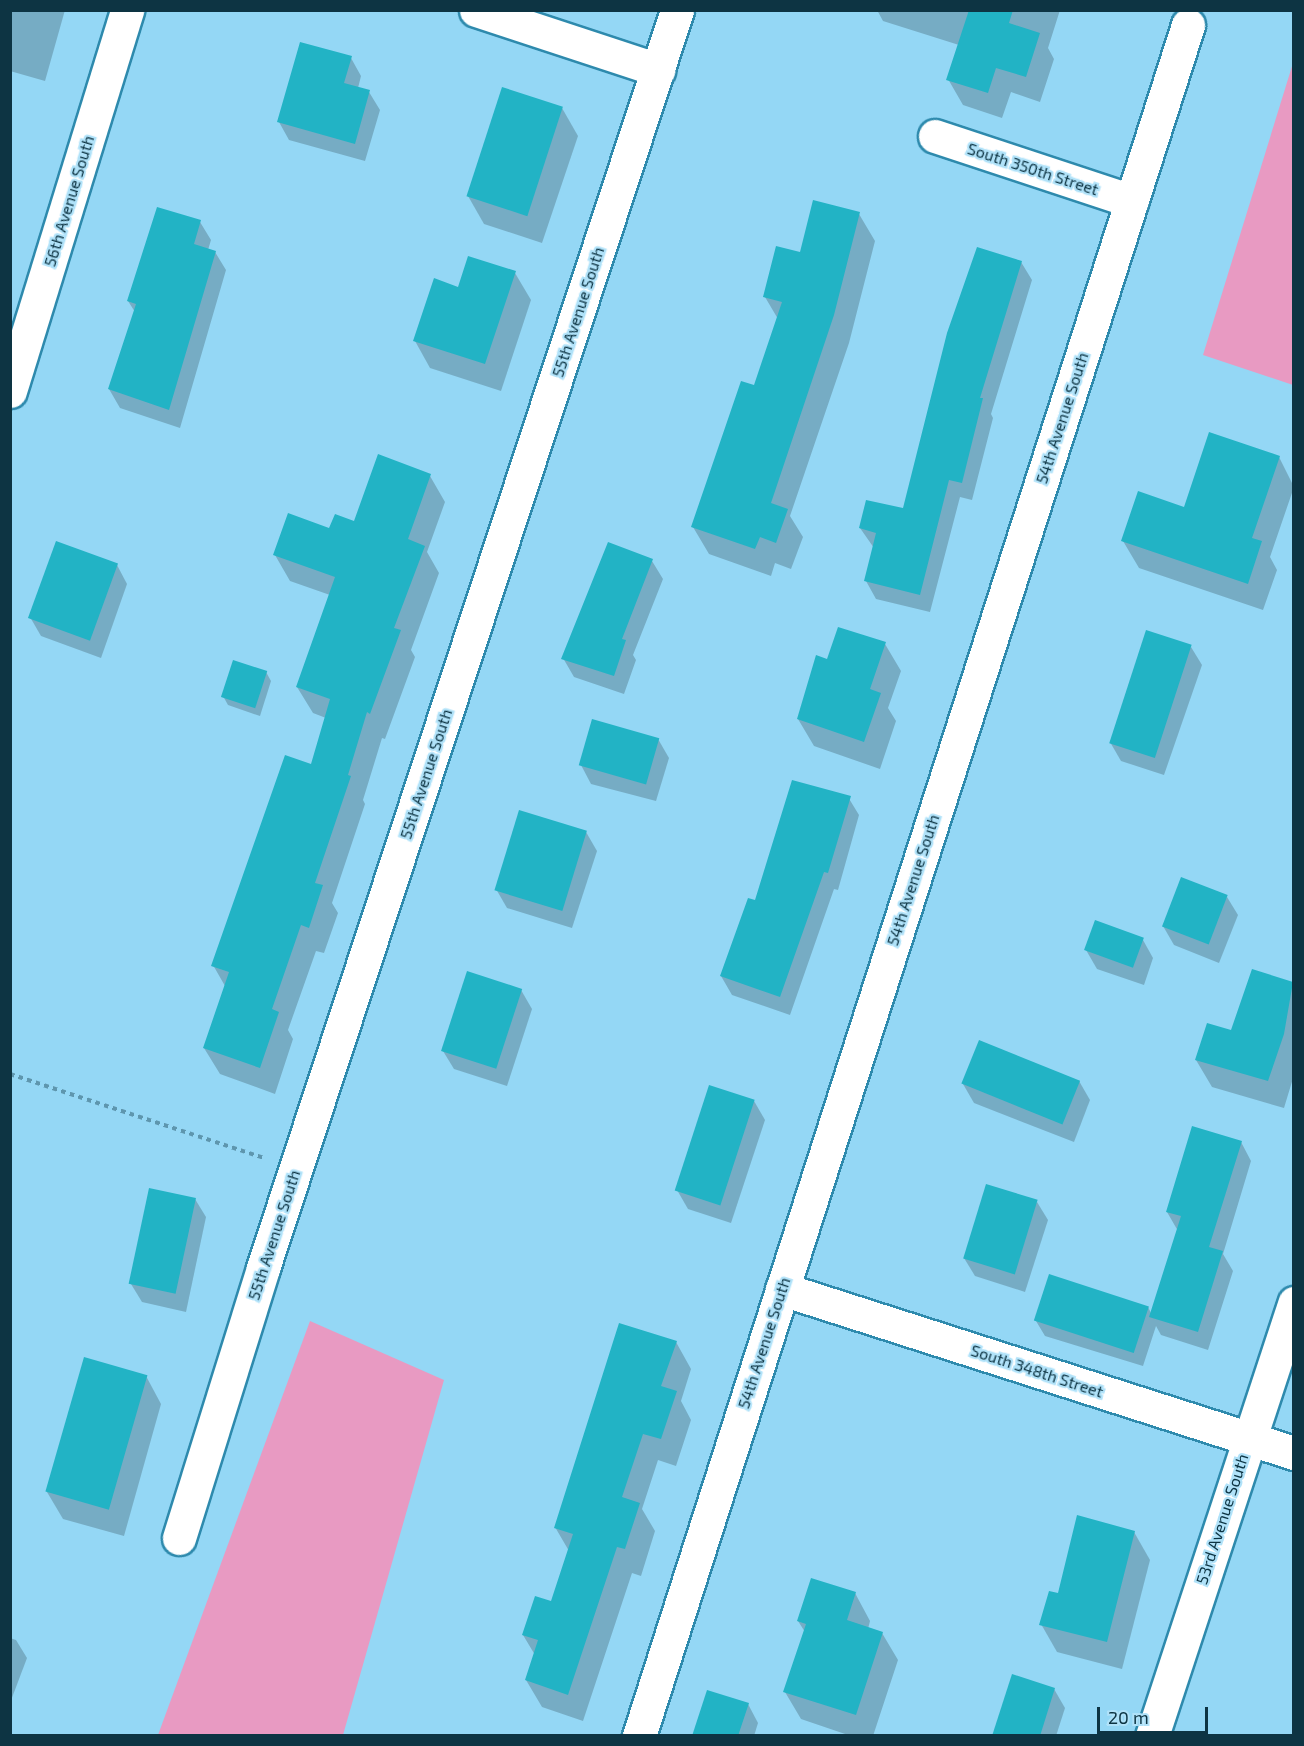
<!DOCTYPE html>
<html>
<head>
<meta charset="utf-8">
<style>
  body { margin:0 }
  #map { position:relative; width:1304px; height:1746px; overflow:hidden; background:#94d7f5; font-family:"Exo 2",sans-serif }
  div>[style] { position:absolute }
  .green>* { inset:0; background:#e89ac2 }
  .shadow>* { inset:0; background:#0003 }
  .building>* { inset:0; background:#22b3c5; transform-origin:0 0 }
  .path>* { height:4px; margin-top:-2px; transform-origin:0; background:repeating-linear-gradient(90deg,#5e96ae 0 4.5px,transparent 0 9px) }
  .roads { filter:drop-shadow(2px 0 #2e8aad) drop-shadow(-2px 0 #2e8aad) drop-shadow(0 2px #2e8aad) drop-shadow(0 -2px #2e8aad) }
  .minor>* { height:33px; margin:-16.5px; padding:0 16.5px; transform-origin:16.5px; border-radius:16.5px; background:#fff }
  span { translate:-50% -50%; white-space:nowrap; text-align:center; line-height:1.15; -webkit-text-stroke:4.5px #b0e2f9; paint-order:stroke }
  .street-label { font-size:16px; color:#0d3443 }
  .frame { position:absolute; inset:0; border:12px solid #0d3443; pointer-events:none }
  .scale { position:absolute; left:1097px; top:1707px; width:111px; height:27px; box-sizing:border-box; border:3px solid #0d3443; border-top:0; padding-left:8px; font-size:18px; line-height:21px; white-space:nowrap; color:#0d3443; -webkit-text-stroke:4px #b0e2f9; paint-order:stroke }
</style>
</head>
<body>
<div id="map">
  <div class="green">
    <div style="clip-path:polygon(1293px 63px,1293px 385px,1203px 355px)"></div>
    <div style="clip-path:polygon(310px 1321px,444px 1380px,343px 1735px,158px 1735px)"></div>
  </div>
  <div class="shadow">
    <div style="clip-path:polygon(10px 10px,65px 10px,45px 81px,10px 71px)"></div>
    <div style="clip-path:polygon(877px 10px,1060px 10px,1048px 48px,1054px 59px,1040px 102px,1011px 92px,1002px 118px,963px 105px,948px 79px,959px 45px,883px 21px)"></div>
    <div style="clip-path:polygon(351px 58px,361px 76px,358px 88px,369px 92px,380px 110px,365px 161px,289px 140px,279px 122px)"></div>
    <div style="clip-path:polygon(562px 108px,578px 136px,542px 243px,484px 224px,468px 196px)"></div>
    <div style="clip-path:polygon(859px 214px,875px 241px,849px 343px,790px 516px,803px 537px,791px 569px,775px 563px,771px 576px,709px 554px,693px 527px,755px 387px,778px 319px,765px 297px)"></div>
    <div style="clip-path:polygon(200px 222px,211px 240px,208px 250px,215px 252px,226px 270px,180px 428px,120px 408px,109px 389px,135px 312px,128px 301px)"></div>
    <div style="clip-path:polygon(1021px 262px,1032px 280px,991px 414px,993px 418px,972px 500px,960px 497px,930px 612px,876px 599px,866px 581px,874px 548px,860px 528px,904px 510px)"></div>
    <div style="clip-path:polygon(515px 273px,531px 300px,501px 391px,430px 368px,415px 341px,459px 289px)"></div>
    <div style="clip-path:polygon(1279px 457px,1294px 487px,1270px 557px,1277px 570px,1263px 610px,1139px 568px,1123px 541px)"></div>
    <div style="clip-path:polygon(430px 476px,445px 502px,427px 552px,439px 573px,411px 650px,415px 657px,385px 739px,382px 738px,363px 800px,365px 804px,332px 903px,338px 913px,324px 953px,316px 951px,288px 1030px,293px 1039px,275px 1094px,220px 1074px,204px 1048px,225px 986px,213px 965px,312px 765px,326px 718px,313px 713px,297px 687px,330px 595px,290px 581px,275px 555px,355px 523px)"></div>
    <div style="clip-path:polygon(652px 561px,663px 579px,633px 655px,636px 660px,624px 694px,574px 677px,563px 658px)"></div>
    <div style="clip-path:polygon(117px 565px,127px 584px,101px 658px,41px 636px,30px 617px)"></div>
    <div style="clip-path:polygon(885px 644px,901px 671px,888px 708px,896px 721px,880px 769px,814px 746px,798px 719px,828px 661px)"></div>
    <div style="clip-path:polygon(1191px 647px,1202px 665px,1164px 775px,1121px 761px,1110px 742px)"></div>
    <div style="clip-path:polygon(266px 672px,271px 681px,260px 716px,228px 705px,223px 696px)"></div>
    <div style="clip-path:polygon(658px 739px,669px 758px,656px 801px,591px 784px,581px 765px)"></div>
    <div style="clip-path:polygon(848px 797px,859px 815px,838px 890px,834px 889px,790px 1015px,732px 995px,721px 976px,756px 902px)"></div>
    <div style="clip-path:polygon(586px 832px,597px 851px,572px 928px,507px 908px,496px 889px)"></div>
    <div style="clip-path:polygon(1227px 897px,1238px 915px,1219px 963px,1174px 945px,1163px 926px)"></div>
    <div style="clip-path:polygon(1143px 940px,1153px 958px,1144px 985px,1097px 969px,1086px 950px)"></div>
    <div style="clip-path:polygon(1253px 971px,1294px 983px,1294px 1075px,1284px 1108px,1212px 1087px,1196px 1060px,1232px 1032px)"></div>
    <div style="clip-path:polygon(521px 990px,532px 1009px,507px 1086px,454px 1069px,443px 1051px)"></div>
    <div style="clip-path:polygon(1079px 1081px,1090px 1100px,1074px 1142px,974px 1103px,963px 1084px)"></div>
    <div style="clip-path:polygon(754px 1101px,765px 1120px,731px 1223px,688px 1209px,677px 1190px)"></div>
    <div style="clip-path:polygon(1241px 1142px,1251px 1161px,1223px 1254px,1233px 1271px,1208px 1350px,1161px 1335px,1156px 1326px,1143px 1366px,1045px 1336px,1036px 1321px,1148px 1307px,1151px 1313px,1178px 1231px,1167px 1212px)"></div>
    <div style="clip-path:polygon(195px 1199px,206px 1217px,186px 1312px,142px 1302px,131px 1284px)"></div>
    <div style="clip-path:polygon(1037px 1202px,1048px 1220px,1025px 1292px,975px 1276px,964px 1258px)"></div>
    <div style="clip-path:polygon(676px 1342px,691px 1369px,681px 1401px,691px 1420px,676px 1466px,658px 1460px,642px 1509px,655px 1531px,641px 1576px,632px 1573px,583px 1721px,542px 1707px,526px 1680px,535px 1655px,523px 1635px,552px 1603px,569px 1551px,555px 1527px)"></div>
    <div style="clip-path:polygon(146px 1376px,161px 1404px,124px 1536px,63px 1519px,47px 1492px)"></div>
    <div style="clip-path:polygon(1134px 1532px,1150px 1560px,1122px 1669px,1057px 1652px,1041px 1624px)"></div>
    <div style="clip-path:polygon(855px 1593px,870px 1621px,868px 1629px,882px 1633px,898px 1660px,873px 1736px,851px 1736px,801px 1719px,785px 1692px,805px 1632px,798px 1621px)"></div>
    <div style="clip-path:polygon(10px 1638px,16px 1640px,27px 1658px,10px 1703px)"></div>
    <div style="clip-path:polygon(1054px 1689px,1065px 1708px,1056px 1736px,996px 1736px)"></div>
    <div style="clip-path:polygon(748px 1704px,758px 1723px,754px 1736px,694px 1736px)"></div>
  </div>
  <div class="building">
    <div style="clip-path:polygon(969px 10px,1013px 10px,1009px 23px,1040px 33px,1026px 77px,996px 68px,988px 93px,946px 80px)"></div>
    <div style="clip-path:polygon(300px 42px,352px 56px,344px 83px,370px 90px,355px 144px,277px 122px)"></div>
    <div style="left:502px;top:87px;width:64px;height:115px;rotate:18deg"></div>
    <div style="clip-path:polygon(813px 200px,860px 212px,834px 315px,771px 503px,788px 509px,776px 543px,760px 537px,755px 549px,691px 527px,741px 381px,754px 385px,782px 302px,763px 297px,776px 246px,800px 252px)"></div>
    <div style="clip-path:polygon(157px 207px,201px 220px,194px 244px,216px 251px,169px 410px,108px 389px,136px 304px,127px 301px)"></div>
    <div style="clip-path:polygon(977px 247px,1022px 261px,980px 398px,983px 398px,962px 483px,949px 480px,920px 595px,864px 581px,876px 533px,859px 528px,866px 500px,903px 508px,947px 333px)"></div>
    <div style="clip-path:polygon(468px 256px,516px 271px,485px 364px,413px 341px,434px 278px,458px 287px)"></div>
    <div style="clip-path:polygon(1209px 432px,1280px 456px,1252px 538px,1262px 541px,1248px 584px,1121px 541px,1138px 491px,1184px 507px)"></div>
    <div style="clip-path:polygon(378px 454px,431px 474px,408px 539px,425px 546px,394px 628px,401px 630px,370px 714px,367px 712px,348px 775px,351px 776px,315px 883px,323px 885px,309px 928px,301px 925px,272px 1009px,279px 1012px,260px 1068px,203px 1048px,229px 972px,211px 966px,285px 755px,311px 764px,330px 699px,296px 687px,335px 577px,273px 555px,288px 513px,329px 528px,335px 514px,354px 521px)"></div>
    <div style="left:56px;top:541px;width:66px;height:82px;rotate:20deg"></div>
    <div style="clip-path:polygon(608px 542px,653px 559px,622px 639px,626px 640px,614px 676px,561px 659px)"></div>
    <div style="clip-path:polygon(838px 627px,886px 642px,870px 689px,881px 693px,864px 742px,797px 719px,816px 655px,827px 659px)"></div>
    <div style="left:1146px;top:630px;width:48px;height:119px;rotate:18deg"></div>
    <div style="left:233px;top:660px;width:36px;height:39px;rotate:18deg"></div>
    <div style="left:592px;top:719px;width:70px;height:48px;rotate:16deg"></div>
    <div style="clip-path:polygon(792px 780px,851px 796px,828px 873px,824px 872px,780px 997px,720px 976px,748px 898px,755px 900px)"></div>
    <div style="left:519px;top:810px;width:71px;height:84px;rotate:17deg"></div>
    <div style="left:1181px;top:877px;width:50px;height:53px;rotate:21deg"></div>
    <div style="left:1095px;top:920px;width:52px;height:32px;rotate:20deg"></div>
    <div style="clip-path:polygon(1252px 969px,1293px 982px,1284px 1034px,1268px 1081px,1195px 1060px,1207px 1023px,1231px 1030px)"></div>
    <div style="left:467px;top:971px;width:58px;height:84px;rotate:18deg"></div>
    <div style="left:979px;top:1040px;width:109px;height:47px;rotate:22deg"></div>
    <div style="left:709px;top:1085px;width:48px;height:111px;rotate:18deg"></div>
    <div style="clip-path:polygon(1192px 1126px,1242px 1141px,1209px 1247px,1223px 1251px,1198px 1332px,1149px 1317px,1181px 1216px,1166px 1212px)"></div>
    <div style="left:986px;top:1184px;width:54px;height:78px;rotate:17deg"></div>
    <div style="left:149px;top:1188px;width:48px;height:98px;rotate:12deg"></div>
    <div style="left:1049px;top:1274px;width:105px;height:49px;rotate:18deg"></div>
    <div style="clip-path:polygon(619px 1323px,677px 1341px,661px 1386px,677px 1391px,661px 1439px,643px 1434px,622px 1497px,640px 1503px,625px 1549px,617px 1547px,568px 1695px,525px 1680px,538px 1640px,522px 1635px,535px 1596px,551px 1601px,573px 1534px,554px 1528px)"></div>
    <div style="left:84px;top:1357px;width:66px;height:140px;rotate:16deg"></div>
    <div style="clip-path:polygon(1077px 1515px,1135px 1531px,1107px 1642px,1039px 1625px,1049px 1591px,1058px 1593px)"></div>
    <div style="clip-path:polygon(811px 1578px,856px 1592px,847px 1620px,883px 1632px,856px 1715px,783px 1692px,806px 1624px,797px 1621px)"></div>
    <div style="clip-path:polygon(1012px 1674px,1055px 1688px,1040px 1736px,992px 1736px)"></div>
    <div style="clip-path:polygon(707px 1690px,749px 1703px,738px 1736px,692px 1736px)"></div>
  </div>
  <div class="path">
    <div style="left:10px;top:1074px;width:268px;rotate:18.3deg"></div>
  </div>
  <div class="roads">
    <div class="minor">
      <div style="left:476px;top:10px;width:192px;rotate:18.2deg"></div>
      <div style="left:935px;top:136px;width:207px;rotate:18.3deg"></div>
      <div style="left:10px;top:391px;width:399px;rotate:-72.9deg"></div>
      <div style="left:782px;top:1289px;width:538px;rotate:17.76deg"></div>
      <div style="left:179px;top:1538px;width:283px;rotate:-72.7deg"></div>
      <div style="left:263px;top:1268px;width:1324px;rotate:-71.78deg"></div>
      <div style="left:639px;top:1736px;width:1797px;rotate:-72.21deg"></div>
      <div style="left:1152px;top:1736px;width:456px;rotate:-71.8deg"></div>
    </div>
  </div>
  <div class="street-label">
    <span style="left:1033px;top:169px;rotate:18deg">South 350th Street</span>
    <span style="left:69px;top:201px;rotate:-73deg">56th Avenue South</span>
    <span style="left:578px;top:312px;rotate:-72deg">55th Avenue South</span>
    <span style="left:1062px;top:418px;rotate:-72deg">54th Avenue South</span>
    <span style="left:426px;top:774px;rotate:-72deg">55th Avenue South</span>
    <span style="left:913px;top:880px;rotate:-72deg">54th Avenue South</span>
    <span style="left:274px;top:1235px;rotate:-72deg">55th Avenue South</span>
    <span style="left:764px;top:1343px;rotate:-72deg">54th Avenue South</span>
    <span style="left:1037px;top:1371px;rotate:18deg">South 348th Street</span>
    <span style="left:1222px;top:1519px;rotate:-72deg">53rd Avenue South</span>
  </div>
  <div class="frame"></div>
  <div class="scale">20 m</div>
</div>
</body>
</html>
